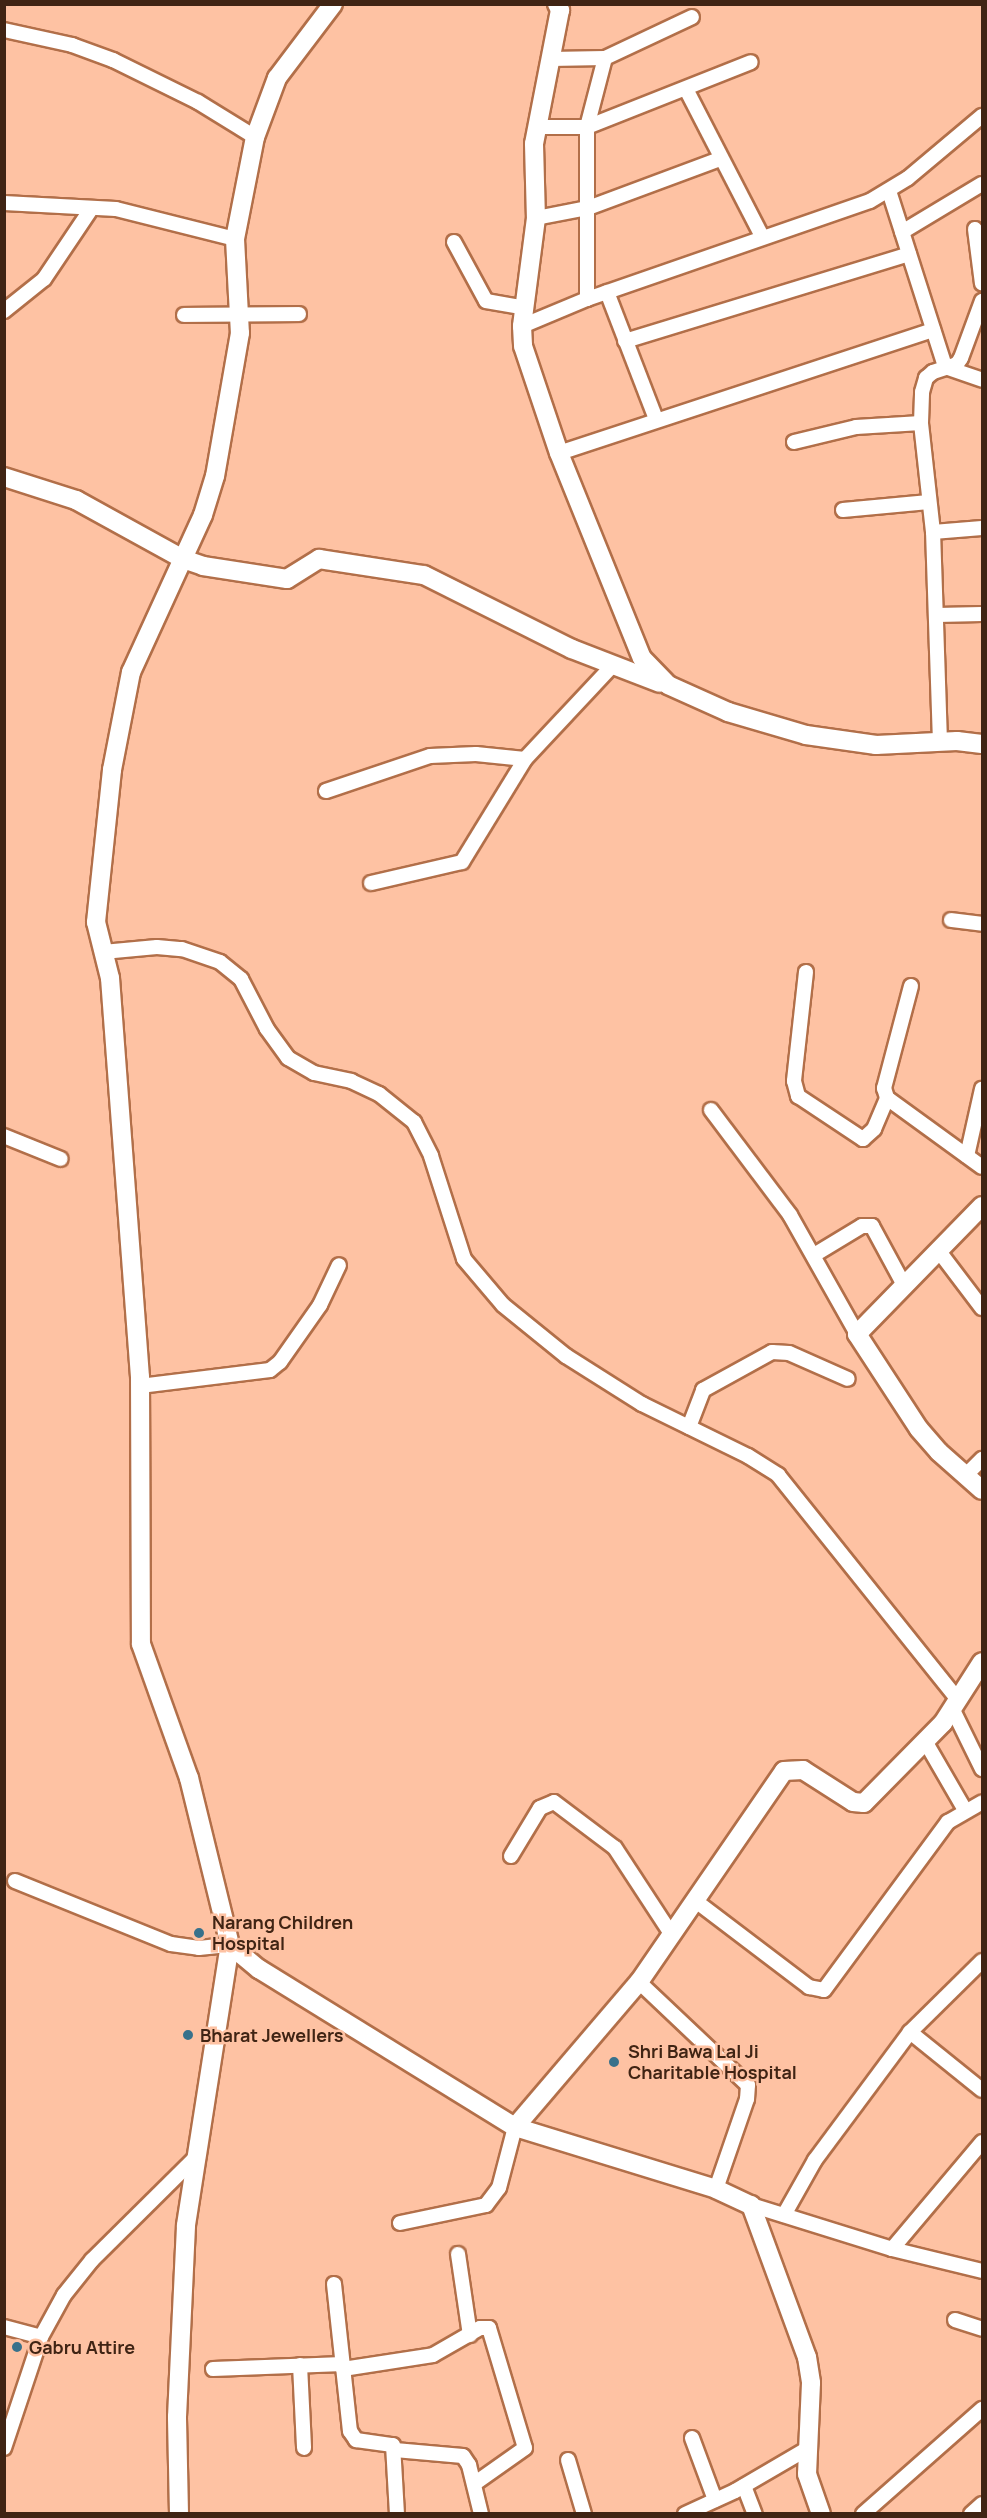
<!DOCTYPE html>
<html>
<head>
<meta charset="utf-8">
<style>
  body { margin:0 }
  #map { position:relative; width:987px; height:2518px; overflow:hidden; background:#fec2a3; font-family:Manrope,sans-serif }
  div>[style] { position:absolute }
  .roads { filter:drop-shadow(2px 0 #b26f49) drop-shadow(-2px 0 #b26f49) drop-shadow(0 2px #b26f49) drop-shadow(0 -2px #b26f49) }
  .street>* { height:14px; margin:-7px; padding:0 7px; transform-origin:7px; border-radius:7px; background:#fff }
  .secondary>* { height:18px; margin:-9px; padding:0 9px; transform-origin:9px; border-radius:9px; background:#fff }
  .dots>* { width:16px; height:16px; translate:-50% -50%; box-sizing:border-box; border:3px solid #fec2a3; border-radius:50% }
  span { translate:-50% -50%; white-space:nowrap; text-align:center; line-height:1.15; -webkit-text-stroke:5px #fec2a3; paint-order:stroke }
  .poi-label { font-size:18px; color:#402414; font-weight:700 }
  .left { translate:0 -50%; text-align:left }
  .frame { position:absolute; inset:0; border:6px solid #402414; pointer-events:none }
</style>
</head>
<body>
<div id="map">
  <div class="roads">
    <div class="street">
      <div style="left:4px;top:30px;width:70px;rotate:12.4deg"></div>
      <div style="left:72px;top:45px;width:44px;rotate:20.1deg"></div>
      <div style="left:113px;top:60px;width:95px;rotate:26.3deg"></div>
      <div style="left:198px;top:102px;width:67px;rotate:31.6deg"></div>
      <div style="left:550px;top:59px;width:55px;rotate:-1deg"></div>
      <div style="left:605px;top:58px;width:96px;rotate:-25.2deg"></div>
      <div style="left:686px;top:89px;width:165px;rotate:62.7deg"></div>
      <div style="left:536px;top:127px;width:51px"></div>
      <div style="left:587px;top:127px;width:176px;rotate:-21.6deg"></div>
      <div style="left:889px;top:191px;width:185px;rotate:72.3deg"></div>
      <div style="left:945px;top:367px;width:39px;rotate:19deg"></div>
      <div style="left:4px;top:203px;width:112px;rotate:3.1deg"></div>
      <div style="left:116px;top:209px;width:123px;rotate:14.1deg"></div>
      <div style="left:536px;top:218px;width:53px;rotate:-10.9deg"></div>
      <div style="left:588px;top:208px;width:141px;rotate:-20.4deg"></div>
      <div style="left:975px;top:229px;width:55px;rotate:82.7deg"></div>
      <div style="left:902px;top:232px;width:93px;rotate:-31deg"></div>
      <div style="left:454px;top:242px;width:67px;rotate:61.5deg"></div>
      <div style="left:486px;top:301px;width:40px;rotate:10deg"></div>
      <div style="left:607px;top:292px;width:136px;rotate:68.9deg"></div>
      <div style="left:587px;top:299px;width:172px;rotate:-90deg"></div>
      <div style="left:587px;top:127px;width:71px;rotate:-75.4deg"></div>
      <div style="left:4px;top:311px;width:51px;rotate:-38.7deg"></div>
      <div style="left:44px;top:279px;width:84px;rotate:-56.1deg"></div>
      <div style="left:184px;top:315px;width:115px;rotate:-0.5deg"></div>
      <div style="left:522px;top:326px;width:70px;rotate:-22.6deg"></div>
      <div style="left:587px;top:299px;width:299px;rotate:-19.1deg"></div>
      <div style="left:870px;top:201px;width:44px;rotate:-31.2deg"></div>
      <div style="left:908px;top:178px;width:97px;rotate:-40deg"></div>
      <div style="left:625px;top:341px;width:297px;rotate:-17deg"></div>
      <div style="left:794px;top:442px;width:64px;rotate:-13.6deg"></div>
      <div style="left:856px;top:427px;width:65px;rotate:-3.5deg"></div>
      <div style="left:559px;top:453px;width:394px;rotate:-18.2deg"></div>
      <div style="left:843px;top:510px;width:86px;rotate:-5.3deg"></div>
      <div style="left:933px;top:532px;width:49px;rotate:-4.7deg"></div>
      <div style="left:937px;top:615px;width:45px;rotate:-1.3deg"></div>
      <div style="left:940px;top:742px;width:210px;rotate:-91.9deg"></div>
      <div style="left:933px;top:532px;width:110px;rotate:-96.3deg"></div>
      <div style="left:921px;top:423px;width:31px;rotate:-88deg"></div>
      <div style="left:922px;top:392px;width:15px;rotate:-74deg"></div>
      <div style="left:926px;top:378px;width:9px;rotate:-41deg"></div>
      <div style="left:933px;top:372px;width:25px;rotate:-18deg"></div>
      <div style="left:957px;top:364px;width:7px;rotate:-56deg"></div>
      <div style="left:961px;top:358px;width:61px;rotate:-69.8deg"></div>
      <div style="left:326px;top:791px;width:110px;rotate:-18.6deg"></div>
      <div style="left:430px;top:756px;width:46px;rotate:-2.5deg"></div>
      <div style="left:476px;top:754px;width:49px;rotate:5.8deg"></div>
      <div style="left:371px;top:883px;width:93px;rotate:-13deg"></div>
      <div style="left:462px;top:862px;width:121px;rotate:-58.5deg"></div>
      <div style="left:525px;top:759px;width:127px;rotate:-46.9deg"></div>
      <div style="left:951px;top:920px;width:31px;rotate:7deg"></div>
      <div style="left:103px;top:952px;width:54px;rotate:-5.3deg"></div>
      <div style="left:157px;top:947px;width:25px;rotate:5deg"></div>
      <div style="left:182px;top:949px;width:40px;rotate:18.9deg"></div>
      <div style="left:220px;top:962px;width:27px;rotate:39deg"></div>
      <div style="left:241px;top:979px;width:56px;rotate:62.5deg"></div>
      <div style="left:267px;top:1029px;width:36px;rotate:54deg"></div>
      <div style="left:288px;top:1058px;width:30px;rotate:30deg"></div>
      <div style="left:314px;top:1073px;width:38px;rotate:12deg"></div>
      <div style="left:351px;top:1081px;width:31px;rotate:25deg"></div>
      <div style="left:379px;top:1094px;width:45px;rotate:38.7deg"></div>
      <div style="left:414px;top:1122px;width:38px;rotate:63deg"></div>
      <div style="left:431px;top:1156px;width:108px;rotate:72.2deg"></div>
      <div style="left:464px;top:1259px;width:60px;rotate:49.7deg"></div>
      <div style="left:503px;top:1305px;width:81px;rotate:39deg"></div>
      <div style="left:566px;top:1356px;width:90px;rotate:32.3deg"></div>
      <div style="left:642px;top:1404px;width:118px;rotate:26.1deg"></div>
      <div style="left:748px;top:1456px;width:36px;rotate:32deg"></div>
      <div style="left:778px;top:1475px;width:288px;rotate:51.3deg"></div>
      <div style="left:806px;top:972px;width:110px;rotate:96.3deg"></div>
      <div style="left:794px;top:1081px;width:16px;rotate:75deg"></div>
      <div style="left:798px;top:1096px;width:78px;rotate:33.5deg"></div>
      <div style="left:863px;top:1139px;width:15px;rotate:-42deg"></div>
      <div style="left:874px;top:1129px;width:34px;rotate:-67deg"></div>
      <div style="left:911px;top:986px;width:106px;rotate:104.8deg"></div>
      <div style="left:884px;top:1088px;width:10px;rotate:73deg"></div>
      <div style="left:887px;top:1098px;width:117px;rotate:36deg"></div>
      <div style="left:711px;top:1110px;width:131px;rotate:53deg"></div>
      <div style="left:790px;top:1215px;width:137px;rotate:60.6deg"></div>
      <div style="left:4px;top:1136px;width:61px;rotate:22deg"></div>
      <div style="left:967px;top:1156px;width:69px;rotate:-77.4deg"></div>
      <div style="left:938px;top:1250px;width:73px;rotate:52.8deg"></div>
      <div style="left:814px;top:1255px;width:56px;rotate:-31.1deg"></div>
      <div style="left:862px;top:1226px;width:10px"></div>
      <div style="left:872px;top:1226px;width:69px;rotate:61.6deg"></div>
      <div style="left:140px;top:1386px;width:131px;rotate:-7deg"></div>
      <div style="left:270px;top:1370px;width:13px;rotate:-39deg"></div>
      <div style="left:280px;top:1362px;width:70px;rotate:-54.9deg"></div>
      <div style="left:320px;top:1305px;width:44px;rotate:-64.6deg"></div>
      <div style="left:689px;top:1427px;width:40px;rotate:-69deg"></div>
      <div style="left:703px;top:1390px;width:79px;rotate:-28.8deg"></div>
      <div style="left:772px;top:1352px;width:17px;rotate:3deg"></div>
      <div style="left:789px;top:1353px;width:64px;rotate:23.8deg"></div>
      <div style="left:966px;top:1475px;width:23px;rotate:-45deg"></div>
      <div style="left:953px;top:1710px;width:66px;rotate:63.8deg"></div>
      <div style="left:925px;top:1741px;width:80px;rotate:59.9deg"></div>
      <div style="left:511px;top:1856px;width:56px;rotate:-58.9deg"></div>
      <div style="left:540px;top:1808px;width:15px;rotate:-23deg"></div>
      <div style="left:554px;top:1802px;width:76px;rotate:37deg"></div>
      <div style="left:615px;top:1848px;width:104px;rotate:56.8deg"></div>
      <div style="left:15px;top:1881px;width:168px;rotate:22deg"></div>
      <div style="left:171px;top:1944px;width:28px;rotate:8deg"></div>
      <div style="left:199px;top:1948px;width:31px;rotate:-6deg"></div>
      <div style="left:697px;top:1902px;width:141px;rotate:37.2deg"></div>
      <div style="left:809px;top:1987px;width:15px;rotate:11deg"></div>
      <div style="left:824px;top:1990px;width:209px;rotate:-53.6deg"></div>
      <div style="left:948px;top:1822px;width:39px;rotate:-30deg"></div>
      <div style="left:639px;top:1982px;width:150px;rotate:43.4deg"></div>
      <div style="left:748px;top:2085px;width:14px;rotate:94deg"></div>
      <div style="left:747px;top:2099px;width:95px;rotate:109deg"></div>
      <div style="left:910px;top:2032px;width:92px;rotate:38.9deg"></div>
      <div style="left:751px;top:2205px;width:148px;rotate:17.3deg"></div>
      <div style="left:892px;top:2249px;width:93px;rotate:13.7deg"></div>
      <div style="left:784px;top:2215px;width:63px;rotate:-60.6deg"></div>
      <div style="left:815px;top:2160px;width:159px;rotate:-53.4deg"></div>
      <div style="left:910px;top:2032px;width:101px;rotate:-44.6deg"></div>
      <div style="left:400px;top:2223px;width:88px;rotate:-11.8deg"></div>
      <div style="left:486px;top:2205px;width:21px;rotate:-53deg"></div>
      <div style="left:499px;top:2188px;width:63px;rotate:-75.3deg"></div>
      <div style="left:892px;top:2249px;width:140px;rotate:-49.9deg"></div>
      <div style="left:458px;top:2254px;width:82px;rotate:81.6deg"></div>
      <div style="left:334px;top:2284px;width:148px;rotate:83.8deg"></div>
      <div style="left:350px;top:2431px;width:11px;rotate:56deg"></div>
      <div style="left:356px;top:2440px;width:37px;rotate:8deg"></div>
      <div style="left:393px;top:2445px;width:69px;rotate:86.7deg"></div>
      <div style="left:955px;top:2320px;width:28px;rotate:18deg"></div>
      <div style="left:4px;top:2327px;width:38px;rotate:15deg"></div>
      <div style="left:300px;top:2365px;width:83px;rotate:87.2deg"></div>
      <div style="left:213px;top:2369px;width:130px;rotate:-2.2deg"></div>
      <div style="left:343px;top:2369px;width:91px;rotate:-8.8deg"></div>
      <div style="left:433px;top:2355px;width:54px;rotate:-29.9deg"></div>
      <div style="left:480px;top:2328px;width:9px"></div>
      <div style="left:489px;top:2328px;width:125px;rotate:73.3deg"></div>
      <div style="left:525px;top:2448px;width:62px;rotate:144.8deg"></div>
      <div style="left:692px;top:2438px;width:66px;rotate:69.6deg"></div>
      <div style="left:4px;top:2448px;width:117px;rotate:-71.6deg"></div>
      <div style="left:41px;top:2337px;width:48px;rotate:-61.3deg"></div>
      <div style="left:64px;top:2295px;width:45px;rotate:-51.3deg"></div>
      <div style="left:92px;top:2260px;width:144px;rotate:-44.7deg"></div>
      <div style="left:395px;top:2450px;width:68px;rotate:5deg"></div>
      <div style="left:463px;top:2456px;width:11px;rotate:56deg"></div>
      <div style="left:469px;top:2465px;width:50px;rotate:76.2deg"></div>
      <div style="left:568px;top:2460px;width:56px;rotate:73.5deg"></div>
      <div style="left:744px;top:2486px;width:30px;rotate:69deg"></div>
      <div style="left:685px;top:2514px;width:55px;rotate:-24.7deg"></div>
      <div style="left:735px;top:2491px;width:83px;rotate:-30.3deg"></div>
      <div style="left:863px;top:2514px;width:159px;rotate:-41.4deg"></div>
      <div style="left:971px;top:2514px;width:15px;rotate:-42deg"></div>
    </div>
    <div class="secondary">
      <div style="left:333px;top:4px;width:93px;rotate:127.1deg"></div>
      <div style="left:277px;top:78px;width:63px;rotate:110.4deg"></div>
      <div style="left:255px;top:137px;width:104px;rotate:101.1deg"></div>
      <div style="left:235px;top:239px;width:94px;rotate:87deg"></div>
      <div style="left:240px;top:333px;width:145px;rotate:99.9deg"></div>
      <div style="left:215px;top:476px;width:41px;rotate:107.1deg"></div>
      <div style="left:203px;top:515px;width:173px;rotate:114.6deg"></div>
      <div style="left:131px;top:672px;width:100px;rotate:101deg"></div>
      <div style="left:112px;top:770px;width:153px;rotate:96deg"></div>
      <div style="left:96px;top:922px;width:58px;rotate:76deg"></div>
      <div style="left:110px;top:978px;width:400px;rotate:85.7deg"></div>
      <div style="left:140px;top:1377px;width:267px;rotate:89.8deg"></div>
      <div style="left:141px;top:1644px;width:142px;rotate:70.3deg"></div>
      <div style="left:189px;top:1778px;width:172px;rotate:76.2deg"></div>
      <div style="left:230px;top:1945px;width:38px;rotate:40deg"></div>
      <div style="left:259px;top:1969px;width:301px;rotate:31.7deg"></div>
      <div style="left:515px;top:2127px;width:210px;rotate:17.1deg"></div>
      <div style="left:716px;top:2189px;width:38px;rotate:25deg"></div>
      <div style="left:751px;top:2205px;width:162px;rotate:69.8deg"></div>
      <div style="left:807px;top:2357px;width:26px;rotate:81deg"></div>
      <div style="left:811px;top:2383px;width:91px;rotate:92.5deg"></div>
      <div style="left:807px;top:2474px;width:42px;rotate:70.7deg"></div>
      <div style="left:557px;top:4px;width:7px;rotate:63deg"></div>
      <div style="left:560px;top:10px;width:136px;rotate:101deg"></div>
      <div style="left:534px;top:144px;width:74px;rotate:88.5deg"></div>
      <div style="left:536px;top:218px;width:109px;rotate:97.4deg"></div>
      <div style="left:522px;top:326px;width:20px;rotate:87deg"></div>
      <div style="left:523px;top:346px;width:113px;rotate:71.4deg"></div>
      <div style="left:559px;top:453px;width:221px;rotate:68deg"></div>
      <div style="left:642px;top:658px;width:37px;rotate:46deg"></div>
      <div style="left:668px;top:685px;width:66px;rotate:24.2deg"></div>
      <div style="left:728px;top:712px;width:81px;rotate:16.4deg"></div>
      <div style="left:806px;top:735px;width:71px;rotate:8.1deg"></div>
      <div style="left:876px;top:745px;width:81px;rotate:-2.8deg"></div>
      <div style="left:957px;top:741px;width:25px;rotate:7deg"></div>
      <div style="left:4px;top:477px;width:76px;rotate:17.7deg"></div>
      <div style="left:76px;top:500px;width:122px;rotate:28.9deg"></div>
      <div style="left:183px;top:559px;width:21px;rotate:19deg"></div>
      <div style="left:203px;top:566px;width:85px;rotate:8.8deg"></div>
      <div style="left:287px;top:579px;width:38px;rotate:-32deg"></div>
      <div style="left:319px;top:559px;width:106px;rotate:8.7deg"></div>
      <div style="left:424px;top:575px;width:165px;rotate:26.6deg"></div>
      <div style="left:572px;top:649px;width:94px;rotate:21.1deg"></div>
      <div style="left:982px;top:1206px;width:179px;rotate:134.3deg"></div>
      <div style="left:857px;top:1334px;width:113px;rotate:56.9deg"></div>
      <div style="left:919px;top:1429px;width:30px;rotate:49deg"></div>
      <div style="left:939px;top:1452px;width:57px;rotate:41.5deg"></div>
      <div style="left:515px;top:2127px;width:191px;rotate:-49.5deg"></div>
      <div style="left:639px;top:1982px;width:256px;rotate:-55.5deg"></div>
      <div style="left:784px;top:1771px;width:19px;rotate:-3deg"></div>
      <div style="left:803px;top:1770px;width:59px;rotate:32.6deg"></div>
      <div style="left:853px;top:1802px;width:11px;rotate:5deg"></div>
      <div style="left:864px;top:1803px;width:112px;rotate:-45.4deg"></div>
      <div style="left:943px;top:1723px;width:72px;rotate:-57.4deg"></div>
      <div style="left:179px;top:2514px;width:97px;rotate:-91.2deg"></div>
      <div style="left:177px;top:2417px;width:192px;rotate:-87.3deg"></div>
      <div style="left:186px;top:2225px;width:283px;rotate:-81.1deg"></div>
    </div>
  </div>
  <div class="dots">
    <div style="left:199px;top:1933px;background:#38718b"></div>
    <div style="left:188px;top:2035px;background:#38718b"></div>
    <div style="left:614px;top:2062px;background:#38718b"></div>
    <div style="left:17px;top:2347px;background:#38718b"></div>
  </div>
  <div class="poi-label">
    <span class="left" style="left:212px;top:1933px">Narang Children<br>Hospital</span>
    <span class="left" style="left:200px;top:2035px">Bharat Jewellers</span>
    <span class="left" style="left:628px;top:2062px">Shri Bawa Lal Ji<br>Charitable Hospital</span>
    <span class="left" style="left:29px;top:2347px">Gabru Attire</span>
  </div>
  <div class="frame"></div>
</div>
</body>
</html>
